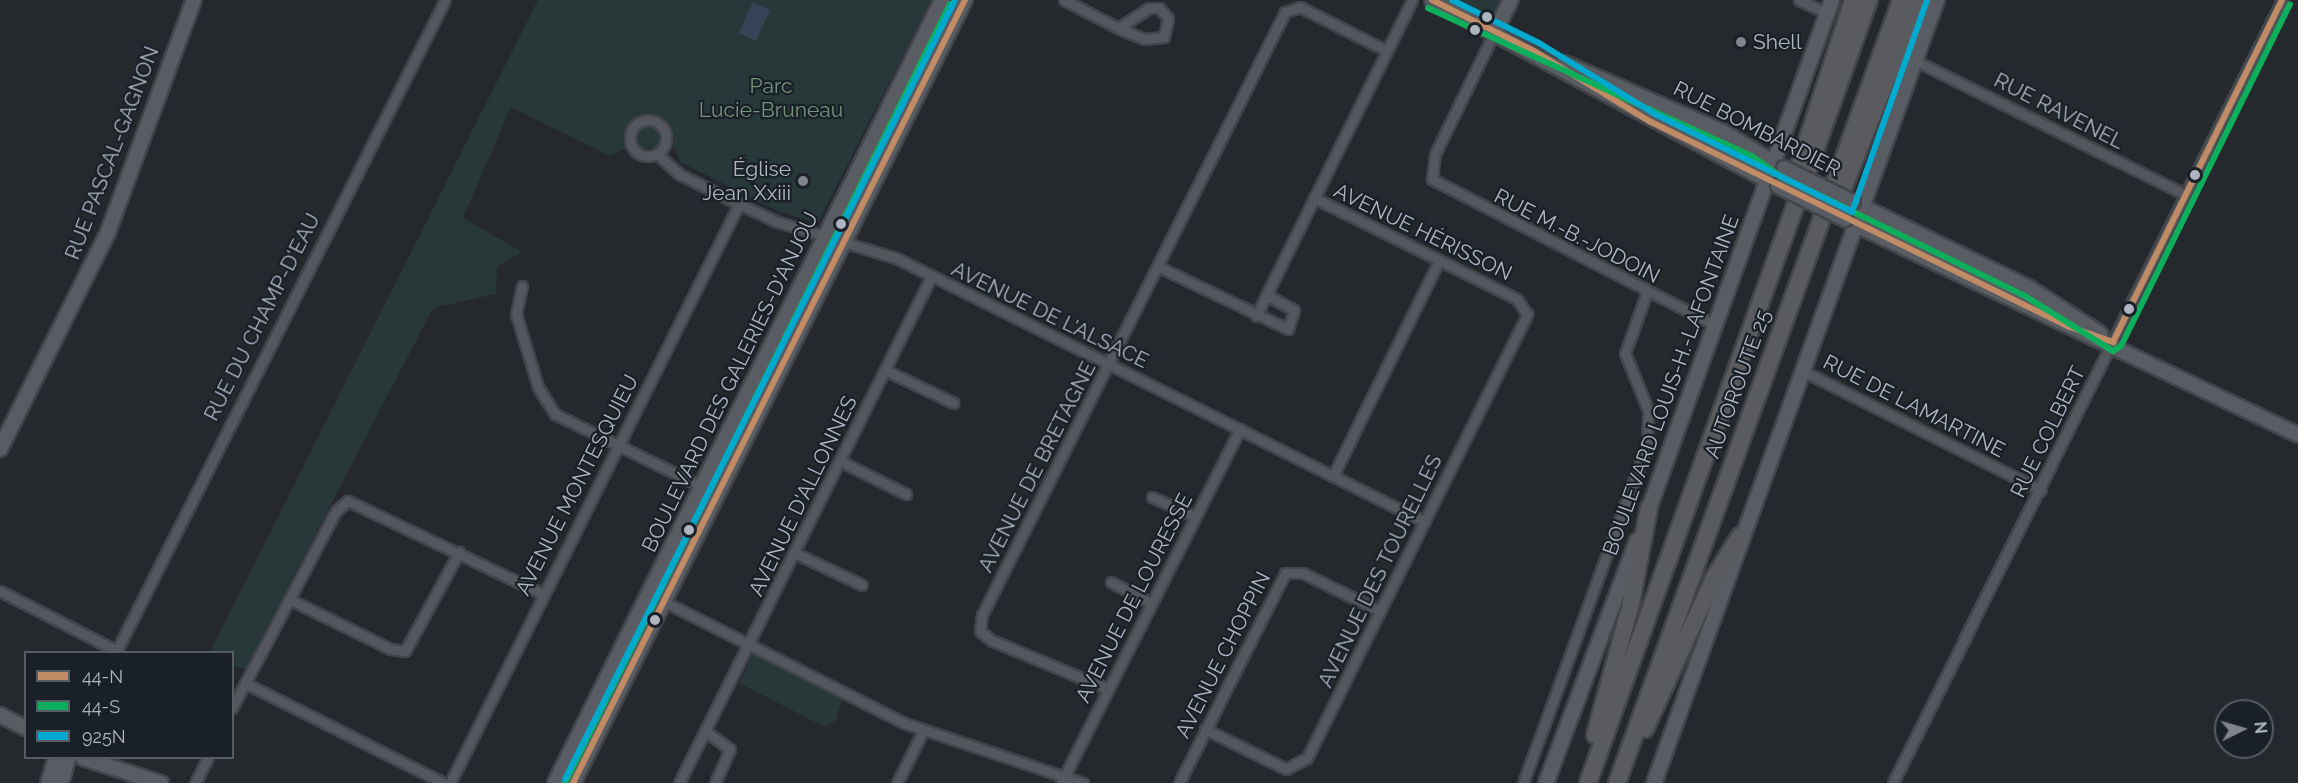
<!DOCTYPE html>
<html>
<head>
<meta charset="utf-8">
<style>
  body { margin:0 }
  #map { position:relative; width:2298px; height:783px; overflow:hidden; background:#25292e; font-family:Raleway,sans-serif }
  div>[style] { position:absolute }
  .green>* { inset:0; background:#283737 }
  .water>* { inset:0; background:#374356; transform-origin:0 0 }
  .roads { filter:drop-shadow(2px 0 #424549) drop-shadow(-2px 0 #424549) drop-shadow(0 2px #424549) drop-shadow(0 -2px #424549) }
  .street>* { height:9px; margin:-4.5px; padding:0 4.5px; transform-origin:4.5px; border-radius:4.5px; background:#54575d }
  .street>.ring { margin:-4.5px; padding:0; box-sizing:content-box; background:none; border:9px solid #54575d; border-radius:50% }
  .secondary>* { height:14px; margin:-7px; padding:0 7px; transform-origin:7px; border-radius:7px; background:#595c62 }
  .highway>* { height:16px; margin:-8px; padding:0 8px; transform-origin:8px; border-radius:8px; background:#595b5e }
  .bridges { filter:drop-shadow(2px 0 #424549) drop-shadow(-2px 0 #424549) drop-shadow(0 2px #424549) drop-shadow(0 -2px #424549) }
  .secondary-bridge>* { height:14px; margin:-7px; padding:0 7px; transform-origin:7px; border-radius:7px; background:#595c62 }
  .bus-1>* { height:6px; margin:-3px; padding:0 3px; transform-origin:3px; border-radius:3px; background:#c18c65 }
  .bus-2>* { height:6px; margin:-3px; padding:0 3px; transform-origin:3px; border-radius:3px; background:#0daf5c }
  .bus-3>* { height:6px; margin:-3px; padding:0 3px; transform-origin:3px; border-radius:3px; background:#00a9ce }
  .dots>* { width:16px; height:16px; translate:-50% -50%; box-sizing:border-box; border:3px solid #1a2028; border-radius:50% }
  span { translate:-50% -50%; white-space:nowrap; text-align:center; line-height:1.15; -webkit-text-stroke:4.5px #1a2028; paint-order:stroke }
  .poi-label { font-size:21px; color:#afb5c0 }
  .left { translate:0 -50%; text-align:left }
  .right { translate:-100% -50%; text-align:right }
  .park-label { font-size:21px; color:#719379 }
  .street-label { font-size:21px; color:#afb5c0 }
  .legend { position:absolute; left:24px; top:651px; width:210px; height:108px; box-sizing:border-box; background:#1a2028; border:2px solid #565c65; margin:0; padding:8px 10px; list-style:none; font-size:18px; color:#afb5c0 }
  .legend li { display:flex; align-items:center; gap:12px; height:30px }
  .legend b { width:30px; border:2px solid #565c65 }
  .north { position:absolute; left:2214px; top:699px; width:60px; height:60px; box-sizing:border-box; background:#1a2028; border:2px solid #565c65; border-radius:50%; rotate:85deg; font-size:16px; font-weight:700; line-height:24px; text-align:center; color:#afb5c0 }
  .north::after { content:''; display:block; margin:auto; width:21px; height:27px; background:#7f848d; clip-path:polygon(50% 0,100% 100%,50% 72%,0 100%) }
</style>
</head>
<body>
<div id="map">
  <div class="green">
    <div style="clip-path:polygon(538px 0,931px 0,818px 223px,780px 212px,680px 162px,674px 147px,622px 150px,610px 156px,511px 107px,463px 218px,522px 252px,497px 267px,496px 294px,433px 308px,245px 670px,233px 665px,232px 652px,210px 652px)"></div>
    <div style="clip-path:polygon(1432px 0,1511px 0,1495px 31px)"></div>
    <div style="clip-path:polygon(755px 650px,844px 692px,836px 720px,825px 727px,739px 683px)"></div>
  </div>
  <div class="water">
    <div style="left:753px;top:2px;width:19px;height:34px;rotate:25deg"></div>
  </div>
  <div class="roads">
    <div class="street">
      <div style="left:1064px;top:0;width:61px;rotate:27.4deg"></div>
      <div style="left:1118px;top:28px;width:28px;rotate:23deg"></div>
      <div style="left:1144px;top:39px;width:20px;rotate:-6deg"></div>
      <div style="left:1164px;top:37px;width:19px;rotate:-78deg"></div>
      <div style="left:1168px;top:18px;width:13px;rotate:-132deg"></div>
      <div style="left:1159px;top:8px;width:10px;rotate:180deg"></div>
      <div style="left:1149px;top:8px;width:37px;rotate:147deg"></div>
      <div style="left:1799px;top:0;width:31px;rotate:25deg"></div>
      <div style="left:1495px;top:31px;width:137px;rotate:116deg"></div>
      <div style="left:1435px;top:154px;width:25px;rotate:97deg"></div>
      <div style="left:1432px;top:179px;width:318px;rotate:27.3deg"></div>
      <div style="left:1916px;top:61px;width:301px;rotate:26.4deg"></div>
      <div class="ring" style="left:630px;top:120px;width:27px;height:27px"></div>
      <div style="left:657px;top:154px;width:30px;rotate:42deg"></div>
      <div style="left:679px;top:174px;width:67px;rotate:26.6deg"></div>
      <div style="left:739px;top:204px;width:40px;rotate:25deg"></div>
      <div style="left:775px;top:221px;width:127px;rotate:17deg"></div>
      <div style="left:896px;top:258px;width:591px;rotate:26.52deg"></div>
      <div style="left:1159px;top:267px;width:143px;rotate:25.7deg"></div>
      <div style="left:1288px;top:329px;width:20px;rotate:-72deg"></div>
      <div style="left:1294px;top:310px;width:31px;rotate:-151deg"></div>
      <div style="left:522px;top:286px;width:29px;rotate:102deg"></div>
      <div style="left:516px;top:314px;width:76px;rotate:73.2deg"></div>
      <div style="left:538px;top:387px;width:32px;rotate:58deg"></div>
      <div style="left:555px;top:414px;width:181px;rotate:26.3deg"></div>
      <div style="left:1256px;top:316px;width:352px;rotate:-63.7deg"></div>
      <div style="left:885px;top:370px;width:76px;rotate:25.6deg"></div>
      <div style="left:1803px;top:371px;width:266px;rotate:26.6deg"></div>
      <div style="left:840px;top:461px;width:74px;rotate:26.6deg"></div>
      <div style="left:1333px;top:476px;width:240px;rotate:-63.8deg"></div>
      <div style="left:1152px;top:497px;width:47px;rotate:24.9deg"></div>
      <div style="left:795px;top:553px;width:74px;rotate:25.5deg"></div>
      <div style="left:1111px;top:582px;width:45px;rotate:27.7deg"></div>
      <div style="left:0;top:591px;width:131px;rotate:27.1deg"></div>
      <div style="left:649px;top:594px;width:286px;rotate:26.8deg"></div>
      <div style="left:904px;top:723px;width:189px;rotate:18.5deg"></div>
      <div style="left:289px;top:599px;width:113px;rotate:26.3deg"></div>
      <div style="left:390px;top:649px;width:15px;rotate:8deg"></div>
      <div style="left:405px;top:651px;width:113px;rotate:-61.4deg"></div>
      <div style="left:116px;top:652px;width:730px;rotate:-63.22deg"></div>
      <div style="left:245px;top:683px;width:223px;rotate:26.7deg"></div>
      <div style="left:1108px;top:689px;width:127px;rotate:-157.3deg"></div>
      <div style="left:991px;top:640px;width:14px;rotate:-141deg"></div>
      <div style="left:980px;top:631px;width:16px;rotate:-83deg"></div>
      <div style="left:982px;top:615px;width:675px;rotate:-63.32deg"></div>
      <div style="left:1285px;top:12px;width:16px;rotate:-18deg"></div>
      <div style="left:1300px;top:7px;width:97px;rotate:26.8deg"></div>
      <div style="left:232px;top:708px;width:223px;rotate:-62.2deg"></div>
      <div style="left:336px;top:511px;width:16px;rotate:-40deg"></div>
      <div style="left:348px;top:501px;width:216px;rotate:25.5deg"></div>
      <div style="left:1205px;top:729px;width:90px;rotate:26.3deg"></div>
      <div style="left:1286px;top:769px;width:24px;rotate:-28deg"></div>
      <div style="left:1307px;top:758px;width:496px;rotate:-63.6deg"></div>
      <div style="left:1527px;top:314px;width:18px;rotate:-124deg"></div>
      <div style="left:1517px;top:299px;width:227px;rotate:-153.5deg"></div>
      <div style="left:705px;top:731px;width:31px;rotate:36deg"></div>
      <div style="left:730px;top:749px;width:37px;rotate:114deg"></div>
      <div style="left:195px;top:783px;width:28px;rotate:-63deg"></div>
      <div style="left:450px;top:783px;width:647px;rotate:-63.47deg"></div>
      <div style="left:679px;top:783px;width:565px;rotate:-63.53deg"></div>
      <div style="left:897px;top:783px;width:58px;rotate:-63.4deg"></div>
      <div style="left:1061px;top:783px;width:397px;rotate:-63.2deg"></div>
      <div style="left:1179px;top:783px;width:235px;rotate:-63.2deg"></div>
      <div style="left:1285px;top:573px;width:18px"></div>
      <div style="left:1303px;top:573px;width:86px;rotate:26.3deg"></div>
      <div style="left:1523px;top:783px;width:360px;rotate:-69.9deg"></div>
      <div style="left:1647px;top:445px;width:35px;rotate:-88deg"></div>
      <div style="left:1648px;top:410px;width:61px;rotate:-112deg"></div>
      <div style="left:1625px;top:353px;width:65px;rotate:-70.2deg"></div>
      <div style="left:1893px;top:783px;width:874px;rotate:-63.58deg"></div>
    </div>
    <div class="secondary">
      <div style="left:1432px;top:0;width:388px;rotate:28.3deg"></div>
      <div style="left:1495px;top:31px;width:35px;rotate:-63deg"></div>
      <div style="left:1564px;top:63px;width:173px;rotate:23.5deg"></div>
      <div style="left:1723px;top:132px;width:64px;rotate:31deg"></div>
      <div style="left:1857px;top:204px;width:191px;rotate:26deg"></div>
      <div style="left:2029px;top:288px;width:85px;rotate:32.6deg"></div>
      <div style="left:1850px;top:222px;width:496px;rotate:25.4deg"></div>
      <div style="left:0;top:449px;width:242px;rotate:-63.5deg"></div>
      <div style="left:108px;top:232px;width:247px;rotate:-69.7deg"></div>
      <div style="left:1646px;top:517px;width:549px;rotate:-70.21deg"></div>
      <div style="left:0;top:715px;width:29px;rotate:27deg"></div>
      <div style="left:83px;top:758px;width:82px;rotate:17.8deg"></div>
      <div style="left:48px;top:783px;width:26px;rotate:-72deg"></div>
      <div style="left:61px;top:783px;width:26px;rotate:-74deg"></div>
      <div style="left:555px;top:783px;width:873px;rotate:-63.7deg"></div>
      <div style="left:573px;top:783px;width:876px;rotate:-63.41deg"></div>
      <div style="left:1546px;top:783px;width:259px;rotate:-69.4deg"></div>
      <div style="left:1654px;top:783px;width:833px;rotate:-70.13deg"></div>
    </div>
    <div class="highway">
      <div style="left:1800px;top:163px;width:171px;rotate:-72deg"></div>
      <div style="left:1839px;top:199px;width:214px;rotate:-68.3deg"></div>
      <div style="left:1645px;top:729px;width:166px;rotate:-65.4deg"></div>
      <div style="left:1714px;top:578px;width:49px;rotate:-58.2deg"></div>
      <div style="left:1595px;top:735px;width:137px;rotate:-74.7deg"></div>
      <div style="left:1631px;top:603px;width:97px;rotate:-79.3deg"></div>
      <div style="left:1588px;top:783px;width:832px;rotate:-70.26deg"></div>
      <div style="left:1617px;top:783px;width:833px;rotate:-70.06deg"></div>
    </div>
  </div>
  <div class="bridges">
    <div class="secondary-bridge">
      <div style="left:1784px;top:168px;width:77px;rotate:26.2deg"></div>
      <div style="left:1778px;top:186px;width:75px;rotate:26.2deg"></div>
    </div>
  </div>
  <div class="bus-1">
    <div style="left:1432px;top:0;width:114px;rotate:26.6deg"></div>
    <div style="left:1534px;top:51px;width:137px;rotate:31.3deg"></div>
    <div style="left:1651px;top:122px;width:466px;rotate:26.1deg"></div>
    <div style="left:2070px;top:327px;width:46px;rotate:19.2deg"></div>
    <div style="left:2113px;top:342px;width:381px;rotate:-63.7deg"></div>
    <div style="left:573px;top:783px;width:876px;rotate:-63.41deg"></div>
  </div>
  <div class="bus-2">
    <div style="left:1428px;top:8px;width:358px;rotate:24.6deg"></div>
    <div style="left:1753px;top:157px;width:33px;rotate:35deg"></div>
    <div style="left:1780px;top:176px;width:273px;rotate:26.1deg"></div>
    <div style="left:2025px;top:296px;width:104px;rotate:32deg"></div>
    <div style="left:2113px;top:351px;width:9px;rotate:-32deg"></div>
    <div style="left:2121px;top:346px;width:381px;rotate:-63.7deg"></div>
    <div style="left:565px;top:783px;width:869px;rotate:-63.7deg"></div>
  </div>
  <div class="bus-3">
    <div style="left:1452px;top:0;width:97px;rotate:26.3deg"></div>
    <div style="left:1539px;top:43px;width:136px;rotate:31.5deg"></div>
    <div style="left:1655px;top:114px;width:220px;rotate:26.4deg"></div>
    <div style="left:1852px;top:212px;width:225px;rotate:-70.5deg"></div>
    <div style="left:565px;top:779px;width:871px;rotate:-63.41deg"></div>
  </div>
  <div class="dots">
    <div style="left:1487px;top:17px;background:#afb5c0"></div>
    <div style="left:1475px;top:30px;background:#afb5c0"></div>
    <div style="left:1741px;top:42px;background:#7f848d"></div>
    <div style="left:2195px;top:175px;background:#afb5c0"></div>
    <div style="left:803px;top:181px;background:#7f848d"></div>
    <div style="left:841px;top:224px;background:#afb5c0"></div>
    <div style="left:2129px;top:309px;background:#afb5c0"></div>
    <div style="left:689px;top:530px;background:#afb5c0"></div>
    <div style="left:655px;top:620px;background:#afb5c0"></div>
  </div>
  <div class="poi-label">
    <span class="left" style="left:1753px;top:42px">Shell</span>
    <span class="right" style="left:791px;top:181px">Église<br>Jean Xxiii</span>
  </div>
  <div class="park-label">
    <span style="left:771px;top:98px">Parc<br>Lucie-Bruneau</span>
  </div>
  <div class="street-label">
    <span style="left:2059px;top:111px;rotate:27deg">RUE RAVENEL</span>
    <span style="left:1757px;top:129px;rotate:27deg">RUE BOMBARDIER</span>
    <span style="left:112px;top:153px;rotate:-69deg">RUE PASCAL-GAGNON</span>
    <span style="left:1423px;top:232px;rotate:26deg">AVENUE HÉRISSON</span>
    <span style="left:1577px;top:236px;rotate:27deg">RUE M.-B.-JODOIN</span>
    <span style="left:1050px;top:315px;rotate:26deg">AVENUE DE L'ALSACE</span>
    <span style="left:262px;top:317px;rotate:-63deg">RUE DU CHAMP-D'EAU</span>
    <span style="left:730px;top:382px;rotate:-64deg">BOULEVARD DES GALERIES-D'ANJOU</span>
    <span style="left:1738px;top:384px;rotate:-70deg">AUTOROUTE 25</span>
    <span style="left:1671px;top:385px;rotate:-70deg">BOULEVARD LOUIS-H.-LAFONTAINE</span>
    <span style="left:1914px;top:406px;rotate:27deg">RUE DE LAMARTINE</span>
    <span style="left:2048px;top:432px;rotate:-64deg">RUE COLBERT</span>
    <span style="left:1037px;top:467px;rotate:-63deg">AVENUE DE BRETAGNE</span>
    <span style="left:577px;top:485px;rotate:-63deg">AVENUE MONTESQUIEU</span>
    <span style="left:803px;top:496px;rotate:-64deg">AVENUE D'ALLONNES</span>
    <span style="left:1380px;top:571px;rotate:-64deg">AVENUE DES TOURELLES</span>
    <span style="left:1134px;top:598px;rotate:-63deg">AVENUE DE LOURESSE</span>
    <span style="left:1223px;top:655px;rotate:-63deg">AVENUE CHOPPIN</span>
  </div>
  <ul class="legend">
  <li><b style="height:8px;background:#c18c65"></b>44-N</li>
  <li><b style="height:8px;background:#0daf5c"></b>44-S</li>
  <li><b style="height:8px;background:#00a9ce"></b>925N</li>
  </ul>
  <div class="north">N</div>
</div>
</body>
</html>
